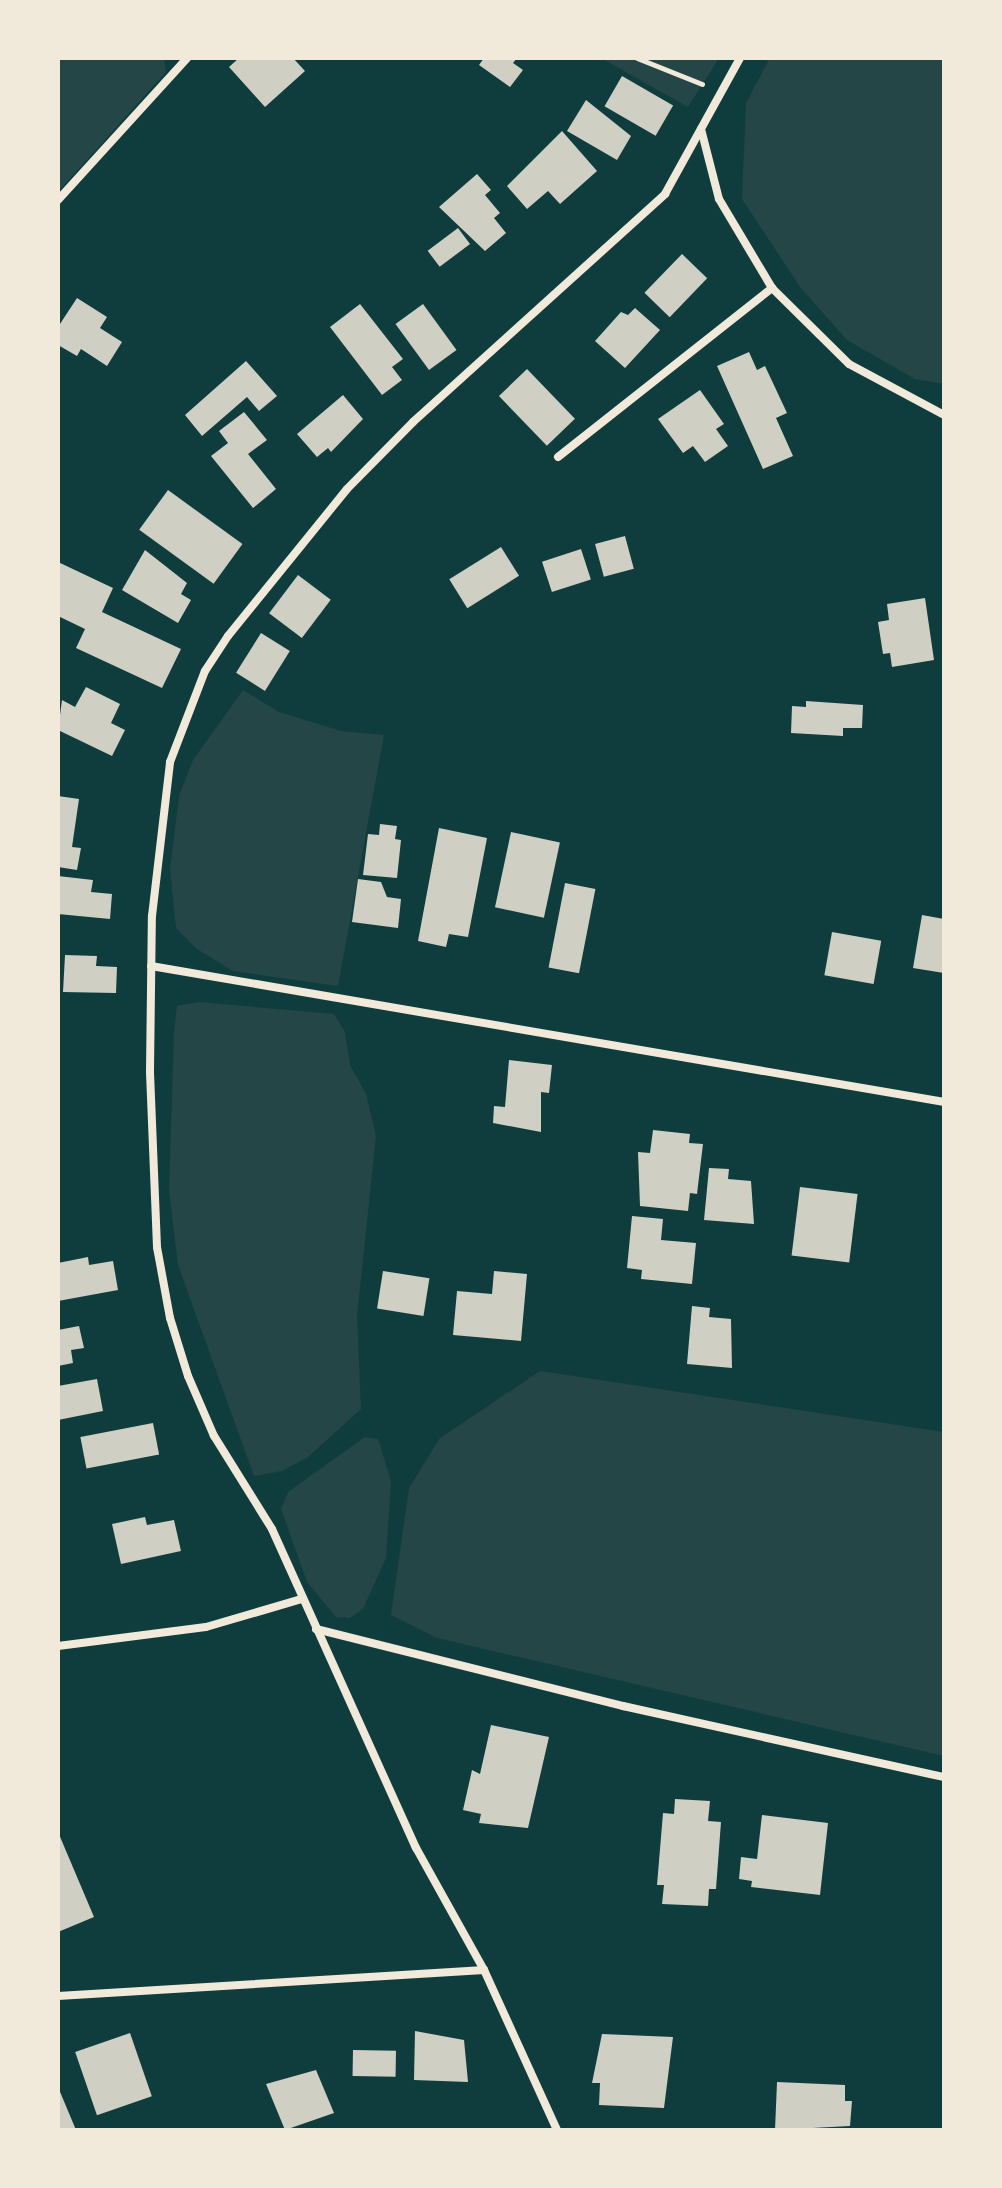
<!DOCTYPE html>
<html>
<head>
<meta charset="utf-8">
<style>
  body { margin:0 }
  #map { position:relative; width:1002px; height:2188px; overflow:hidden; background:#0f3d3e; font-family:"Fira Sans Condensed",sans-serif }
  div>[style] { position:absolute }
  .green>* { inset:0; background:#244646 }
  .building>* { inset:0; background:#cfcfc3; transform-origin:0 0 }
  .path>* { height:5px; margin:-2.5px; padding:0 2.5px; transform-origin:2.5px; border-radius:2.5px; background:#f1e9da }
  .minor>* { height:8px; margin:-4px; padding:0 4px; transform-origin:4px; border-radius:4px; background:#f1e9da }
  span { translate:-50% -50%; white-space:nowrap; text-align:center; line-height:1.15; -webkit-text-stroke:6px #f1e9da; paint-order:stroke }
  .frame { position:absolute; inset:0; border:60px solid #f1e9da; pointer-events:none }
</style>
</head>
<body>
<div id="map">
  <div class="green">
    <div style="clip-path:polygon(58px 58px,164px 58px,166px 72px,58px 192px)"></div>
    <div style="clip-path:polygon(601px 58px,719px 58px,688px 107px)"></div>
    <div style="clip-path:polygon(770px 58px,944px 58px,944px 384px,915px 379px,847px 340px,800px 287px,742px 199px,746px 103px)"></div>
    <div style="clip-path:polygon(243px 690px,279px 712px,341px 731px,384px 735px,338px 986px,233px 971px,197px 949px,176px 928px,170px 869px,179px 796px,193px 760px)"></div>
    <div style="clip-path:polygon(199px 1002px,334px 1014px,345px 1032px,350px 1065px,366px 1094px,376px 1136px,357px 1316px,361px 1409px,308px 1457px,282px 1471px,254px 1476px,178px 1265px,169px 1191px,174px 1032px,177px 1006px)"></div>
    <div style="clip-path:polygon(540px 1371px,944px 1432px,944px 1756px,437px 1638px,391px 1615px,409px 1488px,440px 1438px)"></div>
    <div style="clip-path:polygon(365px 1437px,378px 1439px,391px 1481px,386px 1558px,363px 1609px,350px 1618px,336px 1617px,307px 1582px,281px 1509px,288px 1492px)"></div>
  </div>
  <div class="building">
    <div style="clip-path:polygon(239px 58px,293px 58px,305px 71px,265px 107px,229px 67px)"></div>
    <div style="clip-path:polygon(484px 58px,517px 58px,513px 63px,523px 70px,510px 87px,479px 65px)"></div>
    <div style="left:622px;top:76px;width:59px;height:35px;rotate:30deg"></div>
    <div style="clip-path:polygon(586px 100px,631px 136px,617px 160px,567px 131px)"></div>
    <div style="clip-path:polygon(562px 131px,597px 171px,560px 204px,548px 191px,527px 209px,507px 186px)"></div>
    <div style="clip-path:polygon(477px 174px,491px 190px,485px 195px,500px 213px,494px 218px,506px 233px,485px 251px,439px 207px)"></div>
    <div style="left:458px;top:228px;width:20px;height:38px;rotate:53deg"></div>
    <div style="left:682px;top:254px;width:35px;height:54px;rotate:44deg"></div>
    <div style="clip-path:polygon(77px 298px,107px 317px,100px 328px,122px 342px,107px 366px,81px 349px,77px 356px,58px 345px,58px 327px)"></div>
    <div style="clip-path:polygon(360px 304px,403px 359px,392px 367px,402px 380px,382px 395px,330px 327px)"></div>
    <div style="left:423px;top:304px;width:57px;height:34px;rotate:54deg"></div>
    <div style="clip-path:polygon(635px 308px,660px 330px,625px 368px,595px 341px,621px 312px,628px 315px)"></div>
    <div style="clip-path:polygon(749px 352px,757px 370px,765px 366px,787px 413px,776px 418px,793px 456px,763px 469px,717px 366px)"></div>
    <div style="clip-path:polygon(246px 361px,277px 396px,259px 411px,247px 397px,202px 436px,185px 415px)"></div>
    <div style="left:527px;top:369px;width:69px;height:39px;rotate:46deg"></div>
    <div style="clip-path:polygon(700px 390px,724px 424px,716px 429px,728px 446px,705px 462px,693px 446px,683px 453px,658px 419px)"></div>
    <div style="clip-path:polygon(343px 395px,363px 419px,331px 452px,328px 448px,317px 457px,297px 434px)"></div>
    <div style="clip-path:polygon(244px 412px,267px 440px,248px 454px,276px 489px,253px 508px,211px 456px,228px 443px,219px 431px)"></div>
    <div style="left:168px;top:490px;width:92px;height:49px;rotate:36deg"></div>
    <div style="left:625px;top:536px;width:34px;height:31px;rotate:75deg"></div>
    <div style="left:501px;top:547px;width:34px;height:61px;rotate:58deg"></div>
    <div style="left:581px;top:549px;width:32px;height:41px;rotate:72deg"></div>
    <div style="clip-path:polygon(145px 550px,187px 583px,181px 594px,191px 600px,178px 623px,122px 590px)"></div>
    <div style="clip-path:polygon(58px 562px,113px 588px,102px 612px,181px 649px,162px 688px,76px 648px,85px 629px,58px 616px)"></div>
    <div style="left:298px;top:575px;width:41px;height:48px;rotate:37deg"></div>
    <div style="clip-path:polygon(925px 598px,934px 660px,892px 667px,890px 653px,883px 654px,878px 622px,889px 620px,887px 604px)"></div>
    <div style="left:261px;top:633px;width:34px;height:47px;rotate:32deg"></div>
    <div style="clip-path:polygon(86px 687px,120px 704px,111px 723px,125px 730px,112px 756px,58px 730px,62px 700px,75px 707px)"></div>
    <div style="clip-path:polygon(806px 701px,863px 705px,862px 728px,843px 728px,843px 736px,791px 733px,792px 706px,806px 707px)"></div>
    <div style="clip-path:polygon(58px 796px,79px 799px,72px 847px,81px 848px,77px 870px,58px 867px)"></div>
    <div style="clip-path:polygon(380px 824px,397px 826px,395px 839px,401px 840px,397px 878px,363px 875px,368px 834px,379px 835px)"></div>
    <div style="clip-path:polygon(439px 828px,487px 838px,468px 937px,449px 934px,446px 947px,418px 941px)"></div>
    <div style="left:511px;top:832px;width:50px;height:77px;rotate:12deg"></div>
    <div style="clip-path:polygon(58px 876px,93px 880px,91px 892px,112px 894px,110px 919px,58px 914px)"></div>
    <div style="clip-path:polygon(358px 879px,381px 882px,387px 897px,401px 899px,398px 928px,352px 922px)"></div>
    <div style="left:565px;top:883px;width:31px;height:86px;rotate:11deg"></div>
    <div style="clip-path:polygon(922px 915px,944px 919px,944px 973px,913px 968px)"></div>
    <div style="left:832px;top:932px;width:50px;height:44px;rotate:10deg"></div>
    <div style="clip-path:polygon(65px 955px,97px 956px,96px 966px,117px 967px,116px 993px,63px 992px)"></div>
    <div style="clip-path:polygon(509px 1060px,552px 1065px,549px 1093px,541px 1092px,541px 1132px,493px 1123px,494px 1106px,505px 1107px)"></div>
    <div style="clip-path:polygon(653px 1130px,690px 1134px,689px 1143px,703px 1144px,697px 1194px,690px 1193px,688px 1211px,640px 1206px,638px 1152px,650px 1153px)"></div>
    <div style="clip-path:polygon(709px 1168px,729px 1169px,728px 1179px,751px 1181px,754px 1224px,704px 1220px)"></div>
    <div style="left:800px;top:1187px;width:58px;height:69px;rotate:7deg"></div>
    <div style="clip-path:polygon(632px 1216px,663px 1219px,661px 1240px,696px 1243px,692px 1284px,641px 1279px,642px 1270px,627px 1268px)"></div>
    <div style="clip-path:polygon(88px 1257px,89px 1265px,113px 1261px,118px 1290px,58px 1301px,58px 1263px)"></div>
    <div style="left:383px;top:1271px;width:47px;height:38px;rotate:9deg"></div>
    <div style="clip-path:polygon(494px 1271px,527px 1274px,521px 1341px,453px 1335px,457px 1291px,492px 1294px)"></div>
    <div style="clip-path:polygon(692px 1306px,710px 1308px,709px 1317px,731px 1319px,732px 1368px,687px 1364px)"></div>
    <div style="clip-path:polygon(79px 1326px,84px 1348px,71px 1350px,73px 1363px,58px 1366px,58px 1330px)"></div>
    <div style="clip-path:polygon(97px 1379px,103px 1411px,58px 1420px,58px 1386px)"></div>
    <div style="left:153px;top:1423px;width:32px;height:74px;rotate:79deg"></div>
    <div style="clip-path:polygon(145px 1517px,147px 1525px,174px 1520px,181px 1551px,121px 1564px,112px 1524px)"></div>
    <div style="clip-path:polygon(491px 1725px,549px 1737px,528px 1828px,479px 1823px,481px 1814px,463px 1810px,472px 1770px,480px 1774px)"></div>
    <div style="clip-path:polygon(675px 1799px,710px 1801px,708px 1821px,721px 1822px,716px 1889px,709px 1889px,708px 1906px,662px 1904px,664px 1885px,657px 1885px,663px 1813px,674px 1814px)"></div>
    <div style="clip-path:polygon(762px 1815px,828px 1823px,820px 1895px,751px 1887px,752px 1881px,739px 1879px,741px 1857px,757px 1859px)"></div>
    <div style="clip-path:polygon(58px 1832px,94px 1917px,58px 1932px)"></div>
    <div style="clip-path:polygon(415px 2031px,464px 2040px,468px 2082px,414px 2080px)"></div>
    <div style="left:130px;top:2033px;width:67px;height:58px;rotate:71deg"></div>
    <div style="clip-path:polygon(602px 2034px,673px 2037px,664px 2108px,599px 2105px,600px 2083px,592px 2083px)"></div>
    <div style="left:353px;top:2050px;width:43px;height:26px;rotate:1deg"></div>
    <div style="clip-path:polygon(316px 2070px,334px 2113px,285px 2130px,266px 2084px)"></div>
    <div style="clip-path:polygon(777px 2082px,845px 2085px,845px 2101px,852px 2101px,850px 2126px,775px 2130px)"></div>
    <div style="clip-path:polygon(58px 2087px,76px 2130px,58px 2130px)"></div>
  </div>
  <div class="path">
    <div style="left:637px;top:58px;width:70px;rotate:21.8deg"></div>
  </div>
  <div class="minor">
    <div style="left:701px;top:129px;width:72px;rotate:75.6deg"></div>
    <div style="left:719px;top:199px;width:104px;rotate:59.2deg"></div>
    <div style="left:772px;top:288px;width:108px;rotate:44.6deg"></div>
    <div style="left:849px;top:364px;width:108px;rotate:28.2deg"></div>
    <div style="left:58px;top:200px;width:192px;rotate:-47.7deg"></div>
    <div style="left:558px;top:457px;width:273px;rotate:-38.3deg"></div>
    <div style="left:151px;top:966px;width:805px;rotate:9.73deg"></div>
    <div style="left:316px;top:1629px;width:317px;rotate:14.1deg"></div>
    <div style="left:623px;top:1706px;width:329px;rotate:12.5deg"></div>
    <div style="left:58px;top:1646px;width:149px;rotate:-7.3deg"></div>
    <div style="left:206px;top:1627px;width:100px;rotate:-16.3deg"></div>
    <div style="left:58px;top:1996px;width:427px;rotate:-3.5deg"></div>
    <div style="left:557px;top:2130px;width:176px;rotate:-114.5deg"></div>
    <div style="left:484px;top:1970px;width:140px;rotate:-119.1deg"></div>
    <div style="left:416px;top:1848px;width:350px;rotate:-114.3deg"></div>
    <div style="left:272px;top:1529px;width:110px;rotate:-121.9deg"></div>
    <div style="left:214px;top:1436px;width:65px;rotate:-113.4deg"></div>
    <div style="left:188px;top:1376px;width:61px;rotate:-107.2deg"></div>
    <div style="left:170px;top:1318px;width:72px;rotate:-100.4deg"></div>
    <div style="left:157px;top:1247px;width:176px;rotate:-92.3deg"></div>
    <div style="left:150px;top:1071px;width:155px;rotate:-89.3deg"></div>
    <div style="left:152px;top:916px;width:155px;rotate:-83.3deg"></div>
    <div style="left:170px;top:762px;width:97px;rotate:-69deg"></div>
    <div style="left:205px;top:671px;width:42px;rotate:-56.7deg"></div>
    <div style="left:228px;top:636px;width:189px;rotate:-51deg"></div>
    <div style="left:347px;top:489px;width:94px;rotate:-45.4deg"></div>
    <div style="left:413px;top:422px;width:340px;rotate:-42.1deg"></div>
    <div style="left:665px;top:194px;width:155px;rotate:-61.1deg"></div>
  </div>
  <div class="frame"></div>
</div>
</body>
</html>
